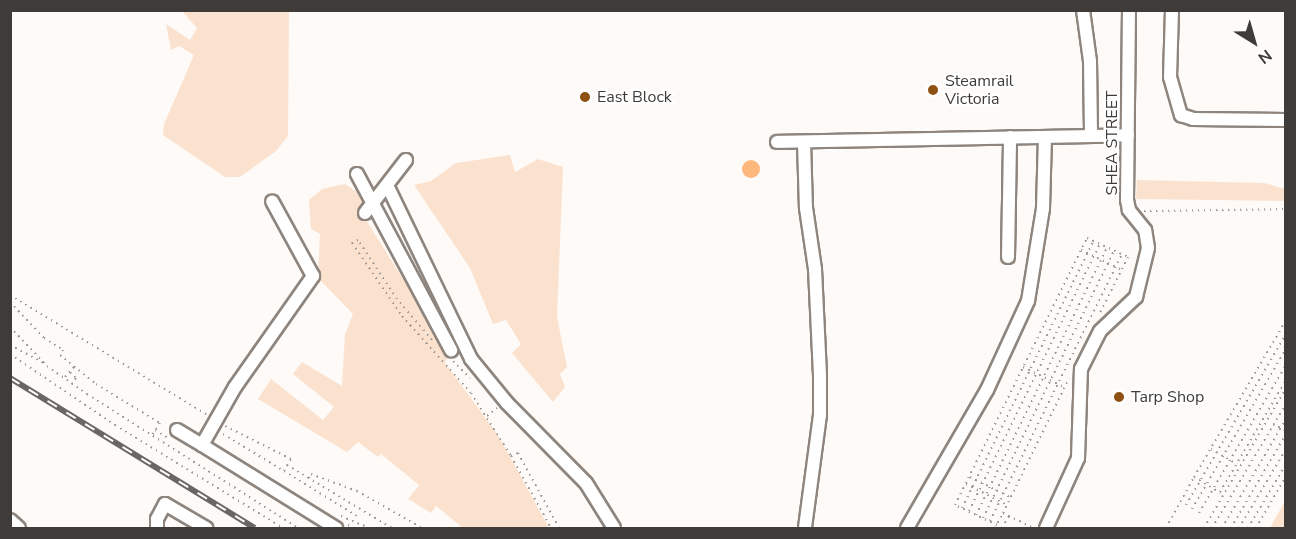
<!DOCTYPE html>
<html>
<head>
<meta charset="utf-8">
<style>
  body { margin:0 }
  #map { position:relative; width:1296px; height:539px; overflow:hidden; background:#fefaf7; font-family:"Nunito Sans",sans-serif }
  div>[style] { position:absolute }
  .green>* { inset:0; background:#fbe2cf }
  .water>* { inset:0; background:#feb77c }
  .round { border-radius:50% }
  .path>* { height:2px; margin-top:-1px; transform-origin:0; background:repeating-linear-gradient(90deg,#9d9996 0 1.5px,transparent 0 6px) }
  .roads { filter:drop-shadow(2px 0 #8e857e) drop-shadow(-2px 0 #8e857e) drop-shadow(0 2px #8e857e) drop-shadow(0 -2px #8e857e) }
  .minor>* { height:12px; margin:-6px; padding:0 6px; transform-origin:6px; border-radius:6px; background:#fff }
  .rail>* { height:6px; margin-top:-3px; transform-origin:0; background:repeating-linear-gradient(90deg,#fff 0 11px,#6a6663 0 22px); box-sizing:border-box; border-block:2px solid #6a6663 }
  .dots>* { width:16px; height:16px; translate:-50% -50%; box-sizing:border-box; border:3px solid #fff; border-radius:50% }
  span { translate:-50% -50%; white-space:nowrap; text-align:center; line-height:1.15; -webkit-text-stroke:4.5px #fff; paint-order:stroke }
  .poi-label { font-size:16px; color:#3f3b38 }
  .left { translate:0 -50%; text-align:left }
  .street-label { font-size:16px; color:#3f3b38 }
  .frame { position:absolute; inset:0; border:12px solid #3f3b38; pointer-events:none }
  .north { position:absolute; left:1224px; top:12px; width:60px; height:60px; -webkit-text-stroke:4px #fff; paint-order:stroke; rotate:143deg; font-size:16px; font-weight:700; line-height:24px; text-align:center; color:#3f3b38 }
  .north::after { content:''; display:block; margin:auto; width:21px; height:27px; background:#3f3b38; clip-path:polygon(50% 0,100% 100%,50% 72%,0 100%) }
</style>
</head>
<body>
<div id="map">
  <div class="green">
    <div style="clip-path:polygon(182px 11px,289px 11px,288px 136px,276px 151px,240px 177px,225px 177px,163px 135px,164px 124px,194px 55px,179px 46px,171px 50px,166px 24px,190px 40px,197px 28px)"></div>
    <div style="clip-path:polygon(510px 155px,515px 172px,538px 159px,563px 167px,557px 317px,567px 367px,560px 374px,565px 387px,553px 402px,512px 353px,521px 344px,506px 320px,493px 324px,470px 268px,414px 185px,431px 181px,456px 163px)"></div>
    <div style="clip-path:polygon(1137px 180px,1264px 183px,1285px 189px,1285px 201px,1136px 199px)"></div>
    <div style="clip-path:polygon(345px 184px,363px 196px,361px 212px,449px 352px,445px 363px,498px 435px,549px 528px,463px 528px,436px 506px,431px 513px,408px 499px,419px 485px,381px 454px,378px 457px,358px 442px,347px 452px,258px 399px,271px 379px,323px 420px,334px 407px,293px 374px,302px 362px,342px 386px,345px 334px,353px 314px,318px 278px,320px 234px,311px 229px,309px 200px,322px 189px)"></div>
    <div style="clip-path:polygon(1285px 501px,1285px 528px,1270px 528px)"></div>
  </div>
  <div class="water">
    <div class="round" style="left:742px;top:160px;width:18px;height:18px"></div>
  </div>
  <div class="path">
    <div style="left:1144px;top:211px;width:142px;rotate:-0.8deg"></div>
    <div style="left:1081px;top:250px;width:46px;rotate:26deg"></div>
    <div style="left:10px;top:295px;width:231px;rotate:31.3deg"></div>
    <div style="left:10px;top:302px;width:50px;rotate:46.6deg"></div>
    <div style="left:44px;top:338px;width:22px;rotate:32deg"></div>
    <div style="left:63px;top:350px;width:6px;rotate:121deg"></div>
    <div style="left:60px;top:355px;width:46px;rotate:38.9deg"></div>
    <div style="left:96px;top:384px;width:75px;rotate:31.4deg"></div>
    <div style="left:160px;top:423px;width:17px;rotate:123deg"></div>
    <div style="left:10px;top:327px;width:54px;rotate:46.5deg"></div>
    <div style="left:47px;top:366px;width:49px;rotate:35deg"></div>
    <div style="left:87px;top:394px;width:250px;rotate:32.4deg"></div>
    <div style="left:432px;top:340px;width:54px;rotate:-130.5deg"></div>
    <div style="left:397px;top:299px;width:71px;rotate:-123.5deg"></div>
    <div style="left:358px;top:240px;width:7px;rotate:153deg"></div>
    <div style="left:352px;top:243px;width:88px;rotate:55.6deg"></div>
    <div style="left:402px;top:316px;width:103px;rotate:48.1deg"></div>
    <div style="left:471px;top:393px;width:75px;rotate:57.6deg"></div>
    <div style="left:511px;top:456px;width:8px;rotate:-23deg"></div>
    <div style="left:518px;top:453px;width:85px;rotate:61.3deg"></div>
    <div style="left:10px;top:345px;width:38px;rotate:28deg"></div>
    <div style="left:10px;top:354px;width:127px;rotate:34.1deg"></div>
    <div style="left:115px;top:425px;width:197px;rotate:31.5deg"></div>
    <div style="left:453px;top:361px;width:24px;rotate:45deg"></div>
    <div style="left:1023px;top:367px;width:46px;rotate:26deg"></div>
    <div style="left:70px;top:372px;width:8px;rotate:45deg"></div>
    <div style="left:76px;top:378px;width:6px;rotate:129deg"></div>
    <div style="left:65px;top:377px;width:15px;rotate:-48deg"></div>
    <div style="left:487px;top:416px;width:13px;rotate:-39deg"></div>
    <div style="left:1273px;top:424px;width:15px;rotate:28deg"></div>
    <div style="left:155px;top:430px;width:15px;rotate:32deg"></div>
    <div style="left:223px;top:434px;width:71px;rotate:31.2deg"></div>
    <div style="left:284px;top:471px;width:14px;rotate:-60deg"></div>
    <div style="left:291px;top:459px;width:74px;rotate:-153.4deg"></div>
    <div style="left:1211px;top:449px;width:30px;rotate:30deg"></div>
    <div style="left:511px;top:456px;width:82px;rotate:60.9deg"></div>
    <div style="left:287px;top:465px;width:122px;rotate:31deg"></div>
    <div style="left:284px;top:471px;width:86px;rotate:31.7deg"></div>
    <div style="left:970px;top:477px;width:45px;rotate:26.6deg"></div>
    <div style="left:1194px;top:477px;width:182px;rotate:-59.6deg"></div>
    <div style="left:309px;top:478px;width:4px;rotate:-63deg"></div>
    <div style="left:311px;top:474px;width:49px;rotate:20.3deg"></div>
    <div style="left:357px;top:491px;width:75px;rotate:29.6deg"></div>
    <div style="left:966px;top:484px;width:46px;rotate:27.1deg"></div>
    <div style="left:1220px;top:492px;width:130px;rotate:-59.5deg"></div>
    <div style="left:1186px;top:505px;width:198px;rotate:-59.7deg"></div>
    <div style="left:962px;top:508px;width:297px;rotate:-63.8deg"></div>
    <div style="left:1192px;top:509px;width:186px;rotate:-59.6deg"></div>
    <div style="left:969px;top:511px;width:297px;rotate:-63.9deg"></div>
    <div style="left:1003px;top:513px;width:150px;rotate:-63.9deg"></div>
    <div style="left:1199px;top:513px;width:172px;rotate:-59.6deg"></div>
    <div style="left:976px;top:515px;width:297px;rotate:-63.9deg"></div>
    <div style="left:341px;top:516px;width:30px;rotate:23deg"></div>
    <div style="left:983px;top:518px;width:297px;rotate:-63.9deg"></div>
    <div style="left:990px;top:521px;width:298px;rotate:-63.7deg"></div>
    <div style="left:348px;top:525px;width:7px;rotate:27deg"></div>
    <div style="left:997px;top:525px;width:47px;rotate:-154.5deg"></div>
    <div style="left:955px;top:505px;width:298px;rotate:-63.7deg"></div>
    <div style="left:1087px;top:238px;width:45px;rotate:24.9deg"></div>
    <div style="left:1128px;top:257px;width:63px;rotate:116.6deg"></div>
    <div style="left:995px;top:528px;width:17px;rotate:-62deg"></div>
    <div style="left:1003px;top:513px;width:34px;rotate:26deg"></div>
    <div style="left:1002px;top:528px;width:14px;rotate:-60deg"></div>
    <div style="left:1166px;top:528px;width:58px;rotate:-61.2deg"></div>
    <div style="left:1194px;top:477px;width:31px;rotate:31deg"></div>
    <div style="left:1204px;top:528px;width:162px;rotate:-59.6deg"></div>
    <div style="left:1212px;top:528px;width:144px;rotate:-59.2deg"></div>
    <div style="left:1222px;top:528px;width:126px;rotate:-59.6deg"></div>
    <div style="left:1231px;top:528px;width:109px;rotate:-59.7deg"></div>
    <div style="left:1239px;top:528px;width:92px;rotate:-59.3deg"></div>
    <div style="left:1248px;top:528px;width:74px;rotate:-59.3deg"></div>
    <div style="left:1256px;top:528px;width:60px;rotate:-60deg"></div>
  </div>
  <div class="roads">
    <div class="minor">
      <div style="left:1083px;top:10px;width:51px;rotate:82.2deg"></div>
      <div style="left:1090px;top:61px;width:75px;rotate:89.2deg"></div>
      <div style="left:1172px;top:10px;width:67px;rotate:91.7deg"></div>
      <div style="left:1170px;top:77px;width:40px;rotate:74deg"></div>
      <div style="left:1181px;top:115px;width:13px;rotate:18deg"></div>
      <div style="left:1193px;top:119px;width:93px;rotate:0.6deg"></div>
      <div style="left:777px;top:142px;width:351px;rotate:-1.1deg"></div>
      <div style="left:804px;top:142px;width:66px;rotate:88.3deg"></div>
      <div style="left:806px;top:208px;width:62px;rotate:81.6deg"></div>
      <div style="left:815px;top:269px;width:107px;rotate:87.3deg"></div>
      <div style="left:820px;top:376px;width:39px;rotate:90deg"></div>
      <div style="left:820px;top:415px;width:114px;rotate:97.6deg"></div>
      <div style="left:357px;top:174px;width:200px;rotate:61.9deg"></div>
      <div style="left:387px;top:185px;width:193px;rotate:64.2deg"></div>
      <div style="left:471px;top:359px;width:57px;rotate:50.7deg"></div>
      <div style="left:507px;top:403px;width:112px;rotate:45.4deg"></div>
      <div style="left:586px;top:483px;width:53px;rotate:58.1deg"></div>
      <div style="left:365px;top:213px;width:67px;rotate:-52.3deg"></div>
      <div style="left:1008px;top:257px;width:120px;rotate:-89deg"></div>
      <div style="left:177px;top:430px;width:29px;rotate:31deg"></div>
      <div style="left:202px;top:445px;width:67px;rotate:-60.4deg"></div>
      <div style="left:235px;top:387px;width:136px;rotate:-54.9deg"></div>
      <div style="left:313px;top:276px;width:85px;rotate:-118.7deg"></div>
      <div style="left:202px;top:445px;width:158px;rotate:31.8deg"></div>
      <div style="left:10px;top:520px;width:12px;rotate:42deg"></div>
      <div style="left:157px;top:528px;width:9px;rotate:-90deg"></div>
      <div style="left:157px;top:519px;width:17px;rotate:-62deg"></div>
      <div style="left:165px;top:504px;width:48px;rotate:30.3deg"></div>
      <div style="left:907px;top:528px;width:160px;rotate:-59.9deg"></div>
      <div style="left:987px;top:390px;width:98px;rotate:-65.3deg"></div>
      <div style="left:1028px;top:301px;width:94px;rotate:-80.8deg"></div>
      <div style="left:1043px;top:208px;width:71px;rotate:-88.4deg"></div>
      <div style="left:1046px;top:528px;width:77px;rotate:-65.4deg"></div>
      <div style="left:1078px;top:458px;width:89px;rotate:-88.1deg"></div>
      <div style="left:1081px;top:369px;width:42px;rotate:-63.4deg"></div>
      <div style="left:1100px;top:331px;width:50px;rotate:-43.4deg"></div>
      <div style="left:1136px;top:297px;width:50px;rotate:-76.2deg"></div>
      <div style="left:1148px;top:248px;width:18px;rotate:-99deg"></div>
      <div style="left:1145px;top:230px;width:26px;rotate:-129deg"></div>
      <div style="left:1129px;top:210px;width:10px;rotate:-101deg"></div>
      <div style="left:1127px;top:200px;width:190px;rotate:-89.4deg"></div>
    </div>
  </div>
  <div class="rail">
    <div style="left:10px;top:378px;width:287px;rotate:31.5deg"></div>
  </div>
  <div class="dots">
    <div style="left:933px;top:90px;background:#8e5013"></div>
    <div style="left:585px;top:97px;background:#8e5013"></div>
    <div style="left:1119px;top:397px;background:#8e5013"></div>
  </div>
  <div class="poi-label">
    <span class="left" style="left:945px;top:90px">Steamrail<br>Victoria</span>
    <span class="left" style="left:597px;top:97px">East Block</span>
    <span class="left" style="left:1131px;top:397px">Tarp Shop</span>
  </div>
  <div class="street-label">
    <span style="left:1112px;top:143px;rotate:-90deg">SHEA STREET</span>
  </div>
  <div class="frame"></div>
  <div class="north">N</div>
</div>
</body>
</html>
